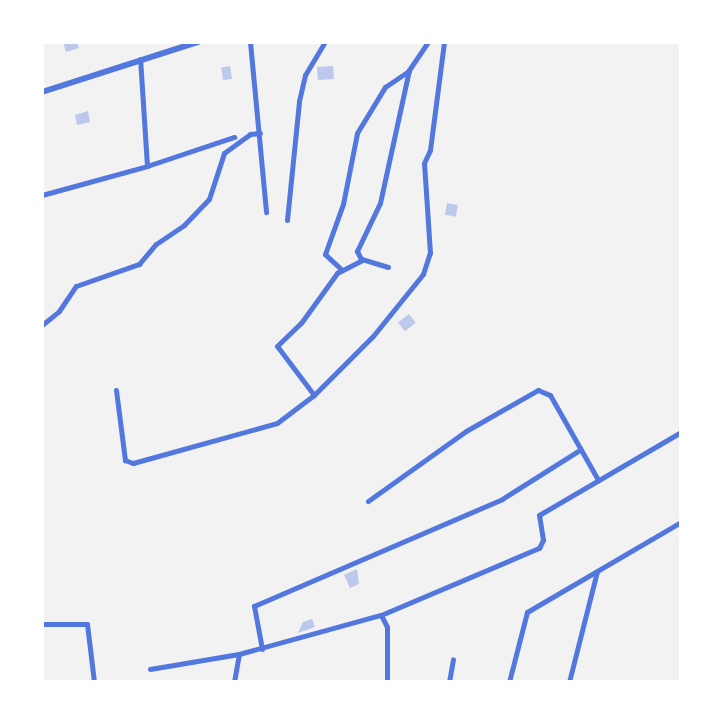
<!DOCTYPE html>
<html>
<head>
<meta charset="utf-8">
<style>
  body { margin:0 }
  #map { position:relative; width:723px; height:724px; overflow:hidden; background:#f2f2f2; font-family:"Crimson Pro",serif }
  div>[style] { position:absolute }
  .building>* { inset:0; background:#bdc9ec; transform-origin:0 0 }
  .minor>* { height:5px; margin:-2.5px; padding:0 2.5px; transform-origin:2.5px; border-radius:2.5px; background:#5277de }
  .tertiary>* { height:6px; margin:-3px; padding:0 3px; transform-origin:3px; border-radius:3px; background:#5277de }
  span { translate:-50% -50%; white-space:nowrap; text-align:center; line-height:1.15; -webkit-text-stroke:8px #fff; paint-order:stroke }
  .frame { position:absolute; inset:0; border:44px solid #fff; pointer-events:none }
</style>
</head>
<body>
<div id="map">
  <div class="building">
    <div style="clip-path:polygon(63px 42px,77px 42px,79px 48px,66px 52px)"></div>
    <div style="left:230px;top:66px;width:13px;height:9px;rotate:81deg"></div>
    <div style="left:333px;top:66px;width:13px;height:16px;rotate:86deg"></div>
    <div style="clip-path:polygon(88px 111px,90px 122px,77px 125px,75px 115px)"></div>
    <div style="left:447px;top:203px;width:11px;height:12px;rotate:10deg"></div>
    <div style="left:409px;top:314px;width:11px;height:14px;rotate:52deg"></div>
    <div style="clip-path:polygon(357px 569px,359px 584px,350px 588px,344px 575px)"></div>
    <div style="clip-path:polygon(312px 619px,315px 627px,298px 633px,303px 622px)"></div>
  </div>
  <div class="minor">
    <div style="left:250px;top:42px;width:171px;rotate:84.6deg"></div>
    <div style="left:147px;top:166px;width:92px;rotate:-18.4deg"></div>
    <div style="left:42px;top:195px;width:109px;rotate:-15.4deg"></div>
    <div style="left:147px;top:166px;width:107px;rotate:-93.7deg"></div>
    <div style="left:287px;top:220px;width:120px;rotate:-84.2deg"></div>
    <div style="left:299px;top:101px;width:27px;rotate:-77deg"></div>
    <div style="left:305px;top:75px;width:39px;rotate:-59deg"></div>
    <div style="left:388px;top:267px;width:28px;rotate:-163deg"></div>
    <div style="left:361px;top:259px;width:9px;rotate:-117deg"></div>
    <div style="left:357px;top:251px;width:53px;rotate:-64.4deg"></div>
    <div style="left:380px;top:203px;width:136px;rotate:-77.7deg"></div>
    <div style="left:409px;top:70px;width:34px;rotate:-56deg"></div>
    <div style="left:342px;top:270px;width:23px;rotate:-137deg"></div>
    <div style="left:325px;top:254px;width:53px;rotate:-70.2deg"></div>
    <div style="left:343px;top:204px;width:72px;rotate:-78.8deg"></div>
    <div style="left:357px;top:133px;width:54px;rotate:-58.7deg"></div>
    <div style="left:385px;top:87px;width:29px;rotate:-34deg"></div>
    <div style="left:42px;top:325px;width:22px;rotate:-39deg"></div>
    <div style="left:59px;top:311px;width:30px;rotate:-56deg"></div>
    <div style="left:76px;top:286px;width:67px;rotate:-19.2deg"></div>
    <div style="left:139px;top:264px;width:26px;rotate:-50deg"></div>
    <div style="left:156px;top:244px;width:34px;rotate:-34deg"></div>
    <div style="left:184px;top:225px;width:36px;rotate:-46deg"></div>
    <div style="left:209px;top:199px;width:48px;rotate:-71.9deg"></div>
    <div style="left:224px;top:153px;width:32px;rotate:-36deg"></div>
    <div style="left:250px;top:134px;width:10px;rotate:-6deg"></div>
    <div style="left:116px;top:390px;width:71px;rotate:82.7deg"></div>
    <div style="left:125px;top:460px;width:9px;rotate:21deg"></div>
    <div style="left:133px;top:463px;width:149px;rotate:-15.5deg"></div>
    <div style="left:277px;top:423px;width:46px;rotate:-37.1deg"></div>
    <div style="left:314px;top:395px;width:83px;rotate:-45deg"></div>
    <div style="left:373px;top:336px;width:80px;rotate:-51.1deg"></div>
    <div style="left:423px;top:274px;width:22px;rotate:-72deg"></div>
    <div style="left:430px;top:253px;width:90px;rotate:-93.8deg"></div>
    <div style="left:424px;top:163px;width:14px;rotate:-65deg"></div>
    <div style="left:430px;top:150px;width:109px;rotate:-82.6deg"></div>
    <div style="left:314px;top:395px;width:61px;rotate:-127.1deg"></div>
    <div style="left:277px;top:346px;width:33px;rotate:-44deg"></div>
    <div style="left:301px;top:323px;width:62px;rotate:-54.2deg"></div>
    <div style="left:337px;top:273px;width:29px;rotate:-27deg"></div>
    <div style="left:368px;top:501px;width:120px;rotate:-35.5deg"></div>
    <div style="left:466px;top:431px;width:83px;rotate:-29.7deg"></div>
    <div style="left:538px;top:390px;width:13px;rotate:23deg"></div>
    <div style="left:550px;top:395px;width:98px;rotate:60.5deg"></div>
    <div style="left:381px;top:615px;width:13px;rotate:63deg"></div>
    <div style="left:387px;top:627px;width:55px;rotate:90deg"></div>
    <div style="left:42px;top:624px;width:45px"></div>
    <div style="left:87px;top:624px;width:58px;rotate:83.1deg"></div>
    <div style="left:262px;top:649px;width:44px;rotate:-100.5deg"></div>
    <div style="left:254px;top:606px;width:270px;rotate:-23.3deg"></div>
    <div style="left:502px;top:499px;width:93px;rotate:-32.3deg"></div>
    <div style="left:150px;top:669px;width:90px;rotate:-9.6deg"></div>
    <div style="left:234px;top:682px;width:28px;rotate:-80deg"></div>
    <div style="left:239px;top:654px;width:147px;rotate:-15.4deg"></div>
    <div style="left:381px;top:615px;width:172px;rotate:-23deg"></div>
    <div style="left:539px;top:548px;width:9px;rotate:-63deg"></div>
    <div style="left:543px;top:540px;width:25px;rotate:-99deg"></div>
    <div style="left:539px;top:515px;width:164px;rotate:-30.3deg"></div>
    <div style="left:449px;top:682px;width:23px;rotate:-80deg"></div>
    <div style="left:509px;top:682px;width:72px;rotate:-75.6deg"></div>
    <div style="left:527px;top:612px;width:178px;rotate:-30.3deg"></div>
    <div style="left:569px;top:682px;width:114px;rotate:-75.8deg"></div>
  </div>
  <div class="tertiary">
    <div style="left:42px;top:92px;width:164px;rotate:-17.8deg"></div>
  </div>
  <div class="frame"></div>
</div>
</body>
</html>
